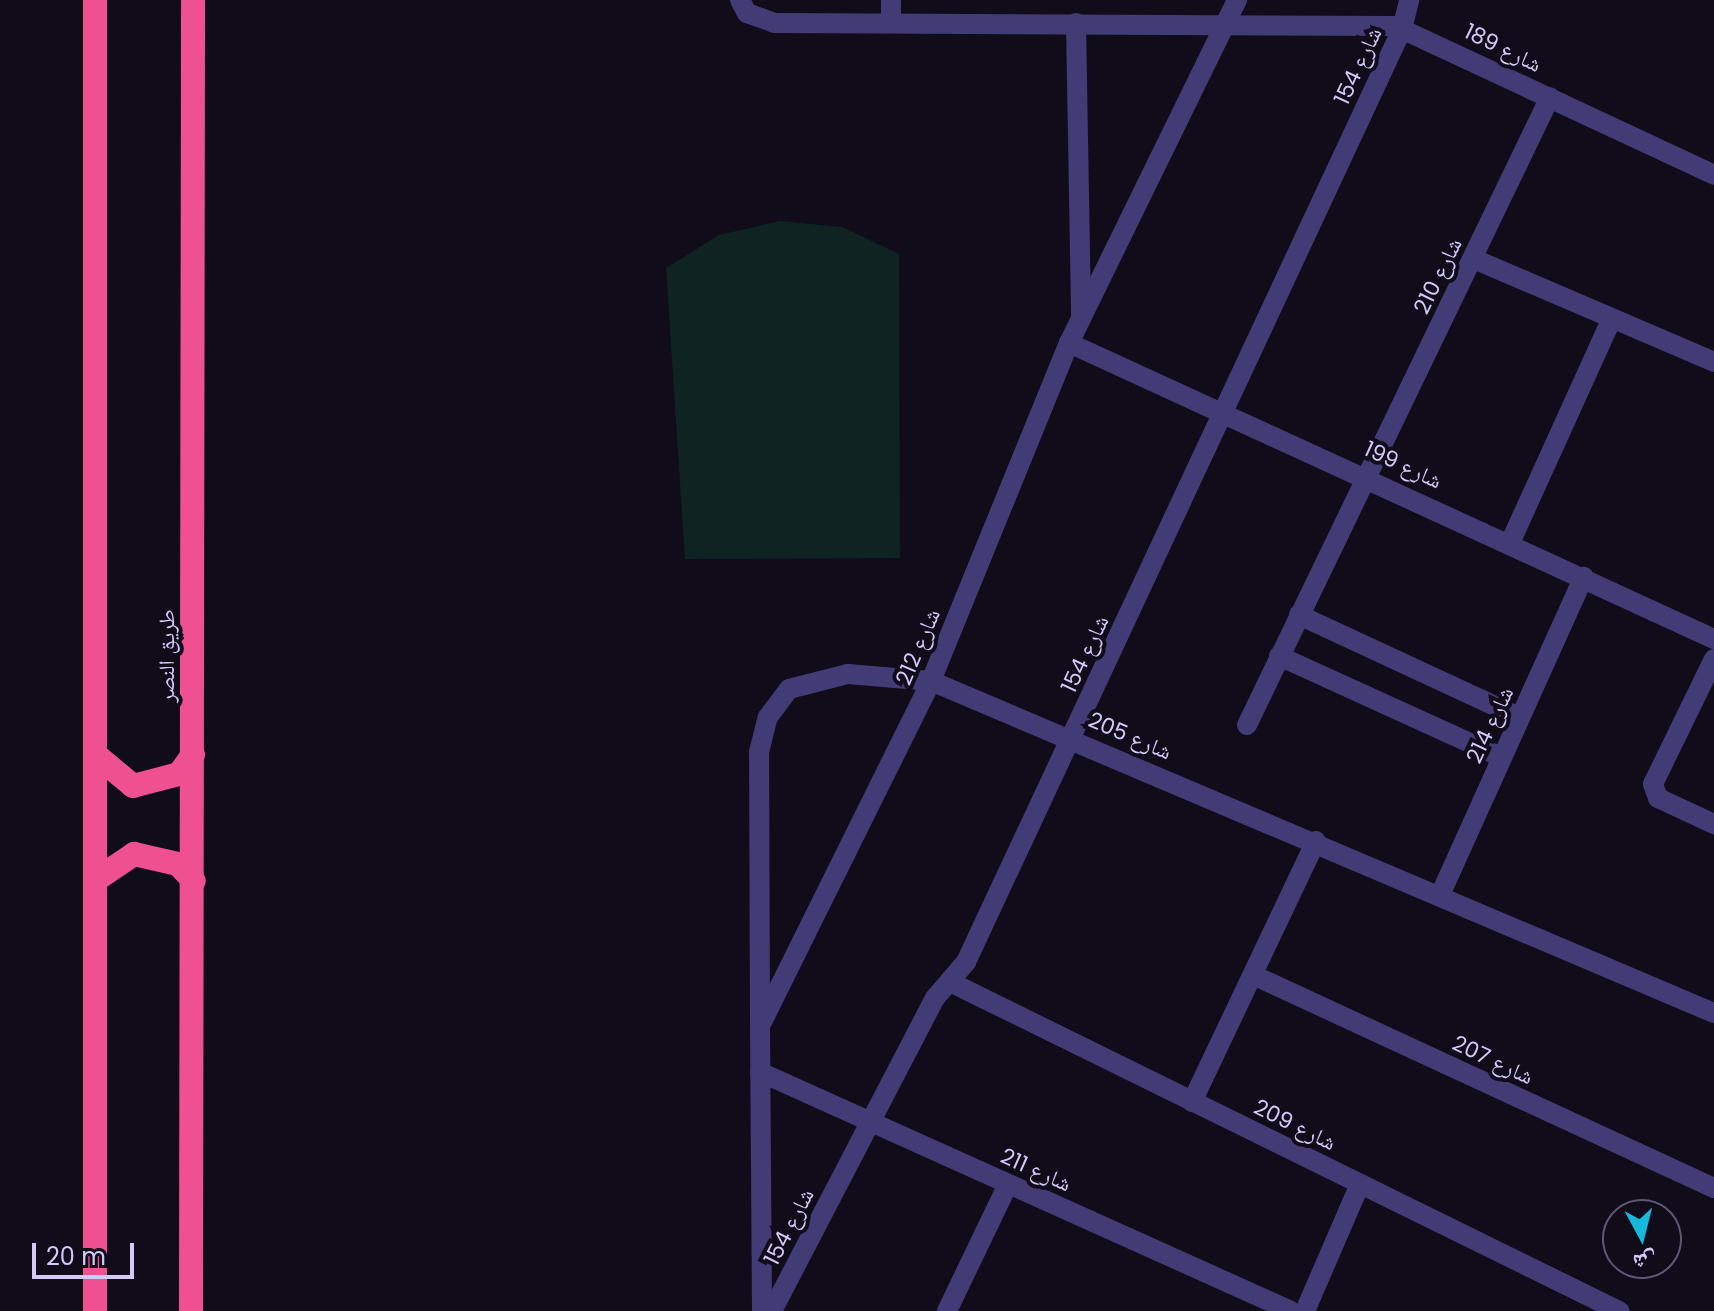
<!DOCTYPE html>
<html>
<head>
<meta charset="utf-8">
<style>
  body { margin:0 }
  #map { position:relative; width:1714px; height:1311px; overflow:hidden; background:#100c1a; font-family:Poppins,"Noto Naskh Arabic",sans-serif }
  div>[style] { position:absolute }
  .green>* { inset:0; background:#102323 }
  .minor>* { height:20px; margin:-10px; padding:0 10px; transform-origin:10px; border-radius:10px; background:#423b75 }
  .highway>* { height:24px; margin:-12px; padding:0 12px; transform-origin:12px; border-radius:12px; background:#ef5090 }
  span { translate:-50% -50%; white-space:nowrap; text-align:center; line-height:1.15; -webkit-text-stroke:8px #100c1a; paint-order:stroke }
  .street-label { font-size:22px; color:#d3cafa }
  .north { position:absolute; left:1602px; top:1199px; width:80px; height:80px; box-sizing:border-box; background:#100c1a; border:2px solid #5e5874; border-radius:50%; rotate:173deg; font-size:22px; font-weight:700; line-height:32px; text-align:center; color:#d3cafa }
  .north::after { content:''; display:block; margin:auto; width:28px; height:36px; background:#14b9dc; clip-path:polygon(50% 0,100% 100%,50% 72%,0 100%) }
  .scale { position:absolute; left:32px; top:1243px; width:102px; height:36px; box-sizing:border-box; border:4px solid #d3cafa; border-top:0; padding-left:10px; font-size:24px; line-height:28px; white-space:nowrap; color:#d3cafa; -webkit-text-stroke:6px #100c1a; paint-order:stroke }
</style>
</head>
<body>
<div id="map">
  <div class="green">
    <div style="clip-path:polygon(780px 221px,842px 227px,899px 254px,900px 558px,685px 559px,666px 268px,719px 235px)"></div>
  </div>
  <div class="minor">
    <div style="left:740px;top:0;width:15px;rotate:62deg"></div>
    <div style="left:747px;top:13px;width:29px;rotate:20deg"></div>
    <div style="left:774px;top:23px;width:621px;rotate:0.28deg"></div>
    <div style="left:1395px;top:26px;width:352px;rotate:25deg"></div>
    <div style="left:891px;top:23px;width:23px;rotate:-90deg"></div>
    <div style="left:1076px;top:23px;width:291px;rotate:89deg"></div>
    <div style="left:1474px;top:259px;width:261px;rotate:23.2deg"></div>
    <div style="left:1069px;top:343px;width:710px;rotate:24.65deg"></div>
    <div style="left:1510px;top:543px;width:245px;rotate:-65.6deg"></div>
    <div style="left:1299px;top:615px;width:242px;rotate:24.9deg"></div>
    <div style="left:1279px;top:656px;width:244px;rotate:24.5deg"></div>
    <div style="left:1714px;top:659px;width:139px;rotate:116deg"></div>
    <div style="left:1653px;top:784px;width:15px;rotate:70deg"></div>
    <div style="left:1658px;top:798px;width:62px;rotate:24.9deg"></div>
    <div style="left:1247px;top:725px;width:697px;rotate:-64.24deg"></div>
    <div style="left:1441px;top:893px;width:347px;rotate:-65.7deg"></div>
    <div style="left:1253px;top:975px;width:508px;rotate:24.8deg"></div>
    <div style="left:950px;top:982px;width:746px;rotate:26.19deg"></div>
    <div style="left:760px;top:1022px;width:270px;rotate:-90.2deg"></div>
    <div style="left:759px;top:752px;width:36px;rotate:-76deg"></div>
    <div style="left:768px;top:717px;width:35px;rotate:-53deg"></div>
    <div style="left:789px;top:689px;width:61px;rotate:-14.3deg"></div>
    <div style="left:848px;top:674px;width:83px;rotate:4.8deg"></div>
    <div style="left:931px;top:681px;width:850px;rotate:22.98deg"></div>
    <div style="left:760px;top:1072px;width:582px;rotate:24.23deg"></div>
    <div style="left:1192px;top:1102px;width:289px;rotate:-64.6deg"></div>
    <div style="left:762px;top:1311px;width:285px;rotate:-90.4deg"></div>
    <div style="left:760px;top:1026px;width:385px;rotate:-63.6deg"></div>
    <div style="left:931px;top:681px;width:365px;rotate:-67.8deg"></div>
    <div style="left:1069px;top:343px;width:382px;rotate:-63.9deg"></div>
    <div style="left:772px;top:1311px;width:353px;rotate:-62.5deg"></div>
    <div style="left:935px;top:998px;width:48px;rotate:-49.3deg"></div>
    <div style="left:966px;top:962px;width:1030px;rotate:-64.95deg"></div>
    <div style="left:1402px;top:29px;width:30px;rotate:-76deg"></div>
    <div style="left:947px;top:1311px;width:141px;rotate:-64.3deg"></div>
    <div style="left:1305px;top:1311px;width:138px;rotate:-66.6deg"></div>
  </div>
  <div class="highway">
    <div style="left:97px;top:756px;width:47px;rotate:39.8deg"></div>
    <div style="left:133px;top:786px;width:48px;rotate:-14.6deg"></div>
    <div style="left:179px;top:774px;width:24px;rotate:-54deg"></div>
    <div style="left:97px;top:879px;width:45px;rotate:-34deg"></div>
    <div style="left:134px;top:854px;width:45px;rotate:12.8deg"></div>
    <div style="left:178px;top:864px;width:23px;rotate:47deg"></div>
    <div style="left:95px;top:1311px;width:1311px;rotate:-90deg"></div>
    <div style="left:191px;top:1311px;width:1311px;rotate:-89.91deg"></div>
  </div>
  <div class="street-label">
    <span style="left:1503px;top:48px;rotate:26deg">شارع 189</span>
    <span style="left:1358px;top:66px;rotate:-65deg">شارع 154</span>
    <span style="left:1438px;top:276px;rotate:-64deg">شارع 210</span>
    <span style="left:1403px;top:465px;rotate:25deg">شارع 199</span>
    <span style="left:918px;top:647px;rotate:-67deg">شارع 212</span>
    <span style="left:1085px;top:654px;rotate:-65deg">شارع 154</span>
    <span style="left:167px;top:656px;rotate:-90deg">طريق النصر</span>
    <span style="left:1490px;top:725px;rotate:-65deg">شارع 214</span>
    <span style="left:1130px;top:736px;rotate:23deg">شارع 205</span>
    <span style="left:1493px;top:1060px;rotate:25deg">شارع 207</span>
    <span style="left:1295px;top:1125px;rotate:26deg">شارع 209</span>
    <span style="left:1036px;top:1170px;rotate:24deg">شارع 211</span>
    <span style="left:789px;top:1227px;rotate:-63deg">شارع 154</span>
  </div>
  <div class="north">ش</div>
  <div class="scale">20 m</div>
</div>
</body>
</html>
